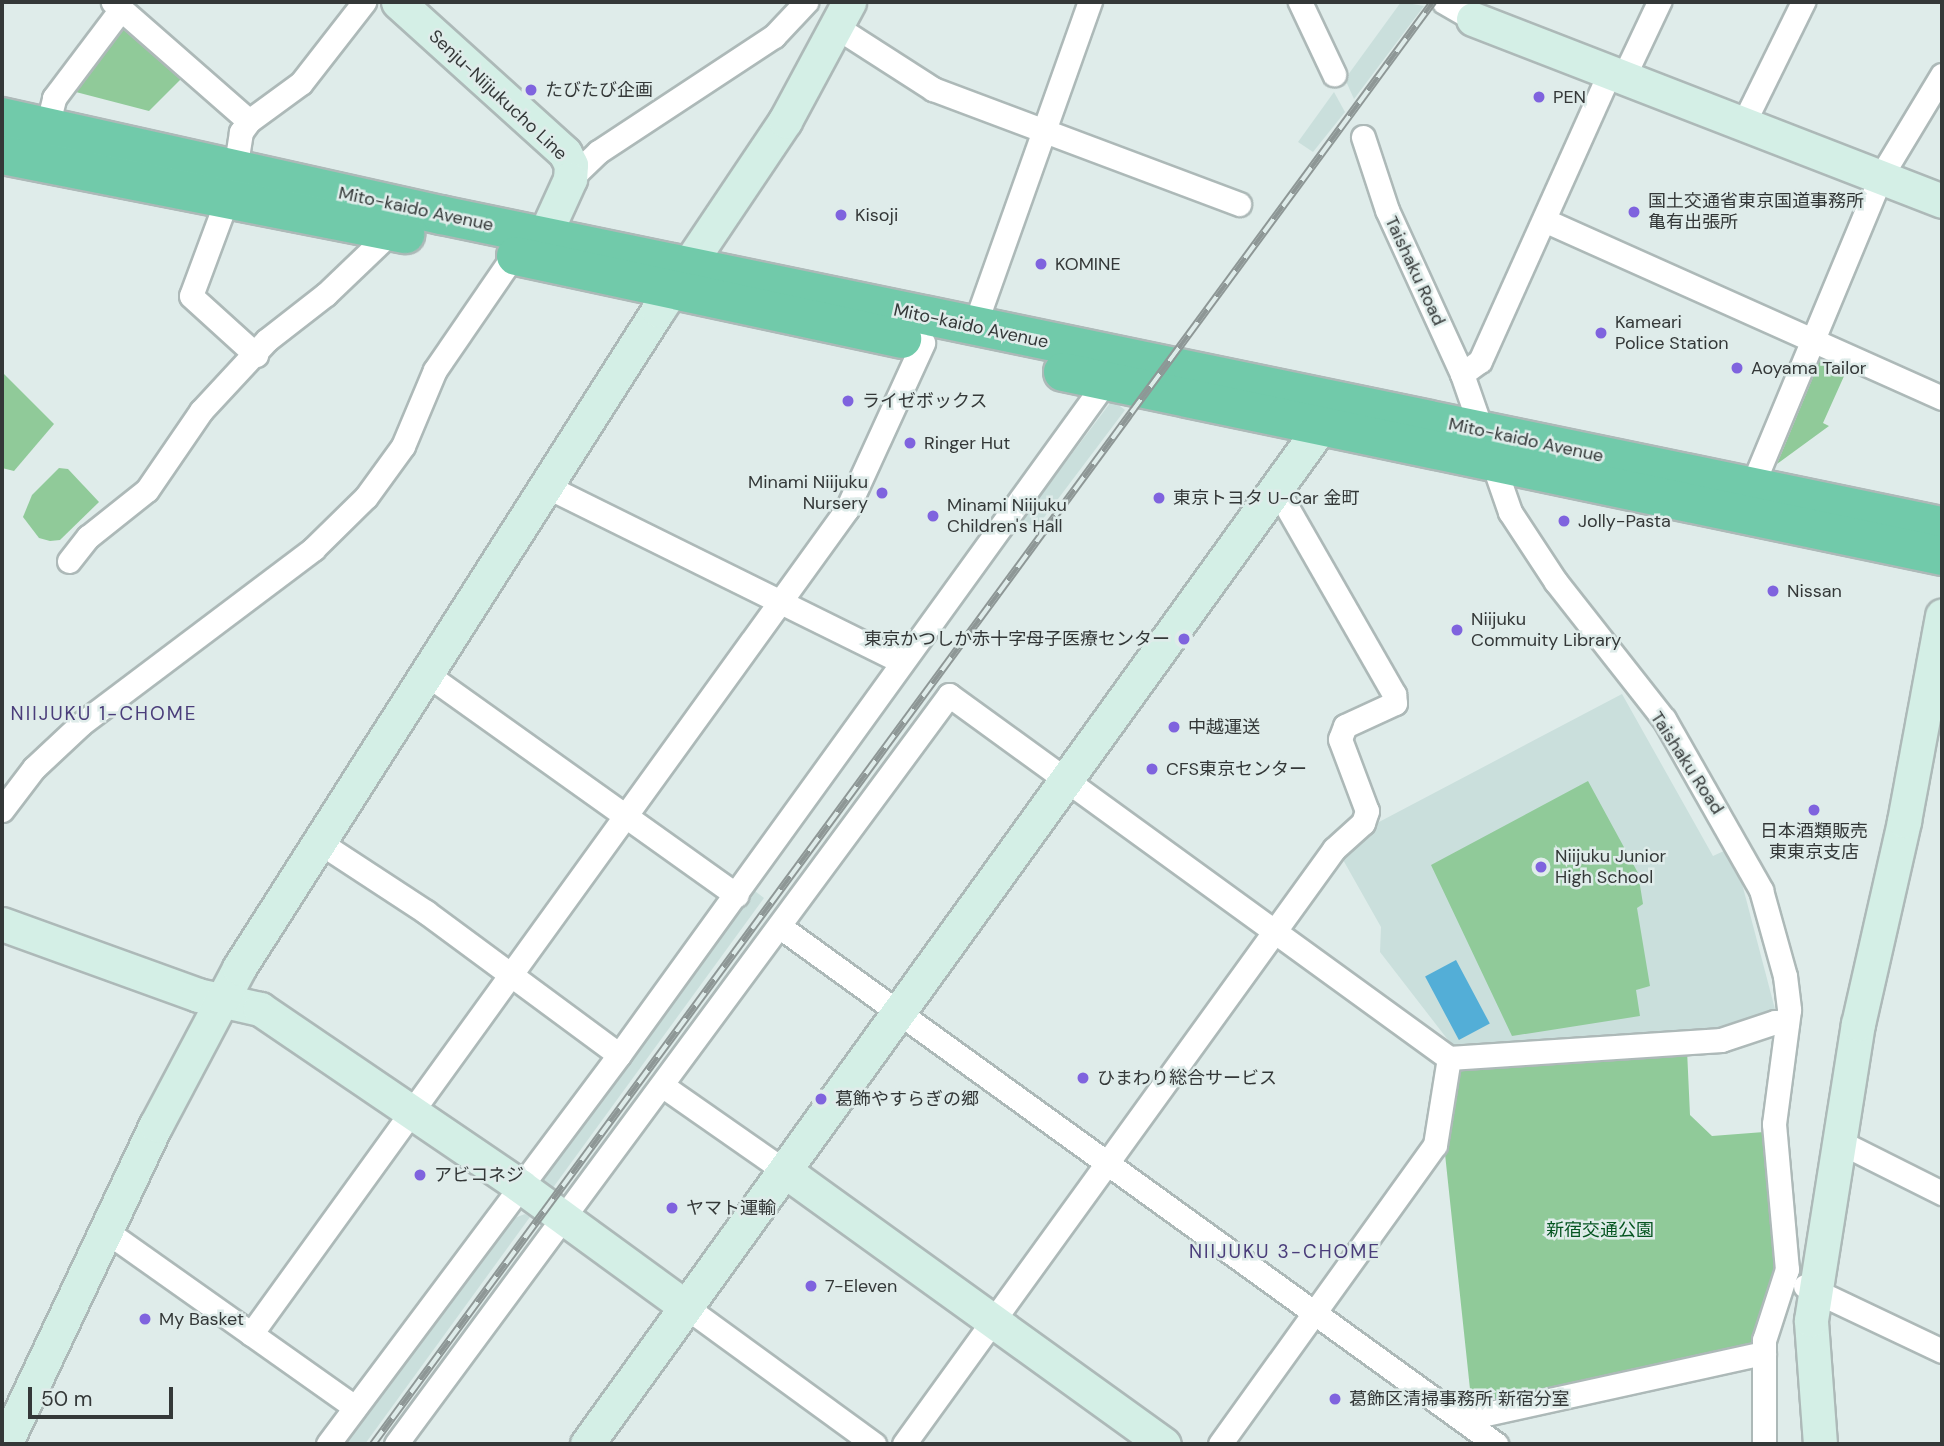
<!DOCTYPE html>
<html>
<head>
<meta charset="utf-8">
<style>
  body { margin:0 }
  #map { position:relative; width:1944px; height:1446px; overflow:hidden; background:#dfecea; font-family:"DM Sans","Noto Sans JP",sans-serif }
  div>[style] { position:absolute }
  .built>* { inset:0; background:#cadfdc; transform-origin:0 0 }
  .green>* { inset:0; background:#90ca99 }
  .water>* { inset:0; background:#53aed7; transform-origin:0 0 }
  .roads { filter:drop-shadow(2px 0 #adb9b8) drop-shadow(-2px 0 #adb9b8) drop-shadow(0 2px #adb9b8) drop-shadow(0 -2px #adb9b8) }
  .street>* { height:23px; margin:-11.5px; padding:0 11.5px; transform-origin:11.5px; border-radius:11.5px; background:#fff }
  .secondary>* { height:33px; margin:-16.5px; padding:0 16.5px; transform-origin:16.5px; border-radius:16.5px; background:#d4efe6 }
  .highway>* { height:38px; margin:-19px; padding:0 19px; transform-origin:19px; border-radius:19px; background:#71caaa }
  .rail>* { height:8px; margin-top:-4px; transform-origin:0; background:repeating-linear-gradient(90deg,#dfecea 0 16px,#8e9796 0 32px); box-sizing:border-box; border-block:2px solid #8e9796 }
  .dots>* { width:19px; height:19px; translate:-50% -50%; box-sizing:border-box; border:4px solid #dfecea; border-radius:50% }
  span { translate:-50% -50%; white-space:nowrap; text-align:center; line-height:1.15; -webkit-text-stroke:5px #dfecea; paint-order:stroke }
  .poi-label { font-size:18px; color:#343838 }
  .left { translate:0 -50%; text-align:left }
  .right { translate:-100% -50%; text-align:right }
  .street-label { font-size:18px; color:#343838 }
  .park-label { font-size:18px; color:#055420 }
  .neighbourhood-label { font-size:19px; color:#4a3d7a; letter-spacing:2px }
  .frame { position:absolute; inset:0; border:4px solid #343838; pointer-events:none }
  .scale { position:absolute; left:28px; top:1387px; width:145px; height:32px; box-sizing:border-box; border:4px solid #343838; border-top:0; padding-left:9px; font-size:21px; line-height:24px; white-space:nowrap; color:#343838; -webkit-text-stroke:5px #dfecea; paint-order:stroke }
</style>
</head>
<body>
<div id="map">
  <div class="built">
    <div style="clip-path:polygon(1401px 2px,1424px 6px,1354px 99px,1345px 79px)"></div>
    <div style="clip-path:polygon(1334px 92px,1345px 112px,1313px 152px,1298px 142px)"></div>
    <div style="left:1125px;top:410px;width:149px;height:16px;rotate:127deg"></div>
    <div style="clip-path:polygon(1622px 694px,1713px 856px,1726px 850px,1740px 876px,1776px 1013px,1714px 1032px,1455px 1049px,1380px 952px,1381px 927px,1342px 858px,1379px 822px)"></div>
    <div style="clip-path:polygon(751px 888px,764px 898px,552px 1189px,537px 1177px)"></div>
    <div style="clip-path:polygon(525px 1214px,530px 1217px,365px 1444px,345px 1444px,504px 1222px)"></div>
  </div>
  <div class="green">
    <div style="clip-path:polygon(130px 27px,183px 77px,149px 111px,72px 91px,124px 28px)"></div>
    <div style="clip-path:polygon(1823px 353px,1849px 365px,1823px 423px,1829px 426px,1777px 464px)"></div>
    <div style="clip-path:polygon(2px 372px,54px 424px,14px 471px,2px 468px)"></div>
    <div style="clip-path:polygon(59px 468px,68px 469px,99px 502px,60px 540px,50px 541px,39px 538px,23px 517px,32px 495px)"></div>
    <div style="clip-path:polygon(1588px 781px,1638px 873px,1643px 904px,1637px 908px,1650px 986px,1636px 990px,1640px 1016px,1512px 1036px,1431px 865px)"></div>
    <div style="clip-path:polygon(1687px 1050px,1690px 1115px,1712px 1136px,1764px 1132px,1774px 1268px,1754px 1345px,1472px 1408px,1445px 1154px,1459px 1073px,1466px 1064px)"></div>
  </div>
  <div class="water">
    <div style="left:1456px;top:960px;width:72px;height:35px;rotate:62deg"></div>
  </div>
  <div class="roads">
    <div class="street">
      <div style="left:1300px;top:2px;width:80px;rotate:64.7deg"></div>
      <div style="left:1444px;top:2px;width:34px;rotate:30deg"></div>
      <div style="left:121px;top:9px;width:170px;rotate:41.2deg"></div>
      <div style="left:249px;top:121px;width:14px;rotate:126deg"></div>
      <div style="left:241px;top:132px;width:38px;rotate:99deg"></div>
      <div style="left:838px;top:28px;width:113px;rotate:32.7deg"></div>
      <div style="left:933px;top:89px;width:327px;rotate:20.6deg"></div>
      <div style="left:1625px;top:74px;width:80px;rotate:-64.7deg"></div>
      <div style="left:249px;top:121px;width:64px;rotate:-36.2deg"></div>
      <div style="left:301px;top:83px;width:103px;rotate:-52.1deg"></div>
      <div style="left:1744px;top:122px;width:134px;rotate:-63.8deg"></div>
      <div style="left:47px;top:127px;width:30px;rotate:-76deg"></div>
      <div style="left:54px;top:98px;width:111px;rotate:-53deg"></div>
      <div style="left:121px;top:9px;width:11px;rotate:-139deg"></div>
      <div style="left:1363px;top:137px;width:77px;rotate:71.8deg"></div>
      <div style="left:1387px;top:210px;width:180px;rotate:65.4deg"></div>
      <div style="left:1462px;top:374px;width:146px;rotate:70.8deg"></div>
      <div style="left:1510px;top:512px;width:84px;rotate:56.7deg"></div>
      <div style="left:1556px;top:582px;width:174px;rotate:51.8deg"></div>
      <div style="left:1664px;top:719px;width:197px;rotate:60.4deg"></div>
      <div style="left:1761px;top:890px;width:89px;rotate:74.4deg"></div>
      <div style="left:1785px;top:976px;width:34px;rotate:83deg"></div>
      <div style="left:1789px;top:1010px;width:115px;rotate:97.5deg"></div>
      <div style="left:1774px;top:1124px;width:146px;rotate:84.9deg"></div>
      <div style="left:1787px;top:1269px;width:75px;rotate:107.9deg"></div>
      <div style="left:1764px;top:1340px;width:104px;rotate:90deg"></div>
      <div style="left:570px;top:179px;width:39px;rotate:-44deg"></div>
      <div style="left:598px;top:152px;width:211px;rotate:-33.4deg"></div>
      <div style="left:774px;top:36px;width:47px;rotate:-46.7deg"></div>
      <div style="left:227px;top:199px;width:103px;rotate:110.4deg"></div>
      <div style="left:191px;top:296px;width:88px;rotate:42.2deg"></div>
      <div style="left:1544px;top:220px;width:436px;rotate:24.1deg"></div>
      <div style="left:974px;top:327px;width:345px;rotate:-70.4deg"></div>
      <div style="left:1462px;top:374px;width:22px;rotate:-36deg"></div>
      <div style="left:1480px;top:361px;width:320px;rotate:-65.8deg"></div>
      <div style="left:546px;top:486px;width:397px;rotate:26.3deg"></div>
      <div style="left:1752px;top:486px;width:336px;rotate:-67.4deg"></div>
      <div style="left:1881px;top:176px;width:118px;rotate:-58.9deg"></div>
      <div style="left:69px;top:561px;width:31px;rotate:-52deg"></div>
      <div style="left:88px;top:537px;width:75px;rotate:-38.5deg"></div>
      <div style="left:147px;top:490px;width:96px;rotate:-55.6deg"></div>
      <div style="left:201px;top:411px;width:97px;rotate:-47.1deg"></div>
      <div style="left:267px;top:340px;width:75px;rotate:-37.9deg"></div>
      <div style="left:326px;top:294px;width:91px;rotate:-43.7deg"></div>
      <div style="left:428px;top:675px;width:379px;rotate:35.5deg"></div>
      <div style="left:2px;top:810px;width:53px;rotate:-52.7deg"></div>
      <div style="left:34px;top:768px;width:64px;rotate:-43.1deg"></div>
      <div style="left:81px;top:724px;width:291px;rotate:-37deg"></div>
      <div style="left:313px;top:549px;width:74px;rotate:-44.5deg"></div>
      <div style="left:366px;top:497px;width:63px;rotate:-54deg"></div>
      <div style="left:403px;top:446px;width:82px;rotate:-67.2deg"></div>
      <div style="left:435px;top:370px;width:138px;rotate:-55.6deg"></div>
      <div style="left:319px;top:842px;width:128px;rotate:33.2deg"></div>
      <div style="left:426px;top:912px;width:240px;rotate:36.5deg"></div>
      <div style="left:779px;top:926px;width:885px;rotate:35.85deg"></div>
      <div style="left:663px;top:1086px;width:149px;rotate:34.9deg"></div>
      <div style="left:1840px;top:1142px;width:114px;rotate:26.6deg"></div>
      <div style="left:106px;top:1231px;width:305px;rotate:35.3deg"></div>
      <div style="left:1805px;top:1286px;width:152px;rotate:25.4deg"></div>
      <div style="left:686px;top:1307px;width:233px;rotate:36.1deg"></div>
      <div style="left:251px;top:1334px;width:1018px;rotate:-54.15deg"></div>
      <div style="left:847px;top:509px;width:183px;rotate:-65.4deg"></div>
      <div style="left:1463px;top:1419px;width:308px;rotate:-12.4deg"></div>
      <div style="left:328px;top:1444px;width:486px;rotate:-53.2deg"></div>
      <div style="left:619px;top:1055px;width:840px;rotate:-54.15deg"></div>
      <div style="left:396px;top:1444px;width:931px;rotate:-53.56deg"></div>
      <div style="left:949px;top:695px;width:618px;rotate:35.98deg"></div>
      <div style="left:1449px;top:1058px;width:273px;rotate:-3.8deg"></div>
      <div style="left:1721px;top:1040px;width:57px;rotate:-18.4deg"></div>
      <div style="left:1775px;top:1022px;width:12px;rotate:9deg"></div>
      <div style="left:904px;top:1444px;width:734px;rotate:-54.14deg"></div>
      <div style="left:1334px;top:849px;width:39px;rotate:-42deg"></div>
      <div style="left:1363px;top:823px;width:13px;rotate:-72deg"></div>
      <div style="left:1367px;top:811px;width:77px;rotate:-110.6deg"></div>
      <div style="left:1340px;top:739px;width:14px;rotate:-69deg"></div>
      <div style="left:1345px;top:726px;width:55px;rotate:-24.7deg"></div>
      <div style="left:1395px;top:703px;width:9px;rotate:-96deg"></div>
      <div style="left:1394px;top:694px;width:235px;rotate:-119.8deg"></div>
      <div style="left:1220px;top:1444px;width:368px;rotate:-54.3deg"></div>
      <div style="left:1435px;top:1145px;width:88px;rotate:-80.9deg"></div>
    </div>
    <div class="secondary">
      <div style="left:398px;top:2px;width:225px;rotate:42.1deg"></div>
      <div style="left:565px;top:153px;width:13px;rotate:63deg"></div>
      <div style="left:571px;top:165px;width:14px;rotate:94deg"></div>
      <div style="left:570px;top:179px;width:63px;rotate:114.5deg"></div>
      <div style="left:1473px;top:19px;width:503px;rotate:21.21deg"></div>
      <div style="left:2px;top:924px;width:208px;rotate:19.9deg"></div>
      <div style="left:198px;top:995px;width:64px;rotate:12.7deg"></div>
      <div style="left:260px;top:1009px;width:315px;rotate:34.2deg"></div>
      <div style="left:520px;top:1186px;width:205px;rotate:36.1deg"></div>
      <div style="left:785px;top:1171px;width:467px;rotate:35.8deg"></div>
      <div style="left:5px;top:1444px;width:353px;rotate:-64.7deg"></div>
      <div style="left:156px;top:1125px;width:178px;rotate:-62.1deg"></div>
      <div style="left:239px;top:968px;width:780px;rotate:-57.51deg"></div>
      <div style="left:658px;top:310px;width:228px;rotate:-56.1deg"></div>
      <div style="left:785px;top:121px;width:135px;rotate:-61.7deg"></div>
      <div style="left:587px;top:1444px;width:1279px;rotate:-54.2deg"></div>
      <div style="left:1820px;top:1444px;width:124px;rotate:-94.2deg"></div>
      <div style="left:1811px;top:1320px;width:300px;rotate:-81deg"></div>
      <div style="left:1858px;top:1024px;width:208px;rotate:-77.2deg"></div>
      <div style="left:1904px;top:821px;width:209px;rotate:-79.5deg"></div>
    </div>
    <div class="highway">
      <div style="left:2px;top:117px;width:450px;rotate:12.6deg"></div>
      <div style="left:441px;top:215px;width:1533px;rotate:11.71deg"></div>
      <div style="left:2px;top:155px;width:411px;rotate:11.1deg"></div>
      <div style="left:516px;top:256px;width:395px;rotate:12.1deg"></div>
      <div style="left:1063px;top:372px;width:898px;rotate:11.82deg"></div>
    </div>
  </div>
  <div class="rail">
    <div style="left:373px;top:1444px;width:1790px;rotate:-53.68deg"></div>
  </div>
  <div class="dots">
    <div style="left:531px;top:90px;background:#7f63de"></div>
    <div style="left:1539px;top:97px;background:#7f63de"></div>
    <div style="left:1634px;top:212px;background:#7f63de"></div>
    <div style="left:841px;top:215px;background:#7f63de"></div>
    <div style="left:1041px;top:264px;background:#7f63de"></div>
    <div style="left:1601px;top:333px;background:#7f63de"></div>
    <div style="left:1737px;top:368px;background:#7f63de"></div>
    <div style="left:848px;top:401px;background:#7f63de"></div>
    <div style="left:910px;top:443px;background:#7f63de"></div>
    <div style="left:882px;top:493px;background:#7f63de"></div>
    <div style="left:1159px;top:498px;background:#7f63de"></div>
    <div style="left:933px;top:516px;background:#7f63de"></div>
    <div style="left:1564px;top:521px;background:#7f63de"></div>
    <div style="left:1773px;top:591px;background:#7f63de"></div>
    <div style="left:1457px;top:630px;background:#7f63de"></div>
    <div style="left:1184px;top:639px;background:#7f63de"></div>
    <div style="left:1174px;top:727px;background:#7f63de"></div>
    <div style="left:1152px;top:769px;background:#7f63de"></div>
    <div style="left:1814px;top:810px;background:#7f63de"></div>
    <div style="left:1541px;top:867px;background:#7f63de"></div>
    <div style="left:1083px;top:1078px;background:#7f63de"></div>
    <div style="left:821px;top:1099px;background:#7f63de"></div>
    <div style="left:420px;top:1175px;background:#7f63de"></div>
    <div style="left:672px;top:1208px;background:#7f63de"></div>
    <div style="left:811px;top:1286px;background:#7f63de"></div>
    <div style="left:145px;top:1319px;background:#7f63de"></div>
    <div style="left:1335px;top:1399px;background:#7f63de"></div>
  </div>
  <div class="poi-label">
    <span class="left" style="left:545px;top:90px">たびたび企画</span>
    <span class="left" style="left:1553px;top:97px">PEN</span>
    <span class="left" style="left:1648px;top:212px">国土交通省東京国道事務所<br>亀有出張所</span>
    <span class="left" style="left:855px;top:215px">Kisoji</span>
    <span class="left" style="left:1055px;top:264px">KOMINE</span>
    <span class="left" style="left:1615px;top:333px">Kameari<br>Police Station</span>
    <span class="left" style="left:1751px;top:368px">Aoyama Tailor</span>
    <span class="left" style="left:862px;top:401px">ライゼボックス</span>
    <span class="left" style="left:924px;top:443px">Ringer Hut</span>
    <span class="right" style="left:868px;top:493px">Minami Niijuku<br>Nursery</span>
    <span class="left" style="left:1173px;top:498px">東京トヨタ U-Car 金町</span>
    <span class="left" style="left:947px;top:516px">Minami Niijuku<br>Children's Hall</span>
    <span class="left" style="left:1578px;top:521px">Jolly-Pasta</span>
    <span class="left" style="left:1787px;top:591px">Nissan</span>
    <span class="left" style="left:1471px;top:630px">Niijuku<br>Commuity Library</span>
    <span class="right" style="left:1170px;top:639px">東京かつしか赤十字母子医療センター</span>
    <span class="left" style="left:1188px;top:727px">中越運送</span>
    <span class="left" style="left:1166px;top:769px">CFS東京センター</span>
    <span style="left:1814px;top:842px">日本酒類販売<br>東東京支店</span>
    <span class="left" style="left:1555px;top:867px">Niijuku Junior<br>High School</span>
    <span class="left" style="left:1097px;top:1078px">ひまわり総合サービス</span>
    <span class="left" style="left:835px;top:1099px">葛飾やすらぎの郷</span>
    <span class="left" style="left:434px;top:1175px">アビコネジ</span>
    <span class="left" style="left:686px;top:1208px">ヤマト運輸</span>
    <span class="left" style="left:825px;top:1286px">7-Eleven</span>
    <span class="left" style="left:159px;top:1319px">My Basket</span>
    <span class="left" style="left:1349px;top:1399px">葛飾区清掃事務所 新宿分室</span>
  </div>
  <div class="street-label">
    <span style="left:498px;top:95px;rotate:43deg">Senju-Niijukucho Line</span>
    <span style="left:416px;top:209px;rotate:12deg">Mito-kaido Avenue</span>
    <span style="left:1415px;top:271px;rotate:65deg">Taishaku Road</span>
    <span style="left:971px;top:326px;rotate:12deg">Mito-kaido Avenue</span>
    <span style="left:1526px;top:440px;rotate:12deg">Mito-kaido Avenue</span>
    <span style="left:1687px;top:763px;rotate:57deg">Taishaku Road</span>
  </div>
  <div class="park-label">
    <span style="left:1600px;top:1230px">新宿交通公園</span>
  </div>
  <div class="neighbourhood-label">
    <span style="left:104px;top:714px">NIIJUKU 1-CHOME</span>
    <span style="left:1285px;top:1252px">NIIJUKU 3-CHOME</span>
  </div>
  <div class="frame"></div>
  <div class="scale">50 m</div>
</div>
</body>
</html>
